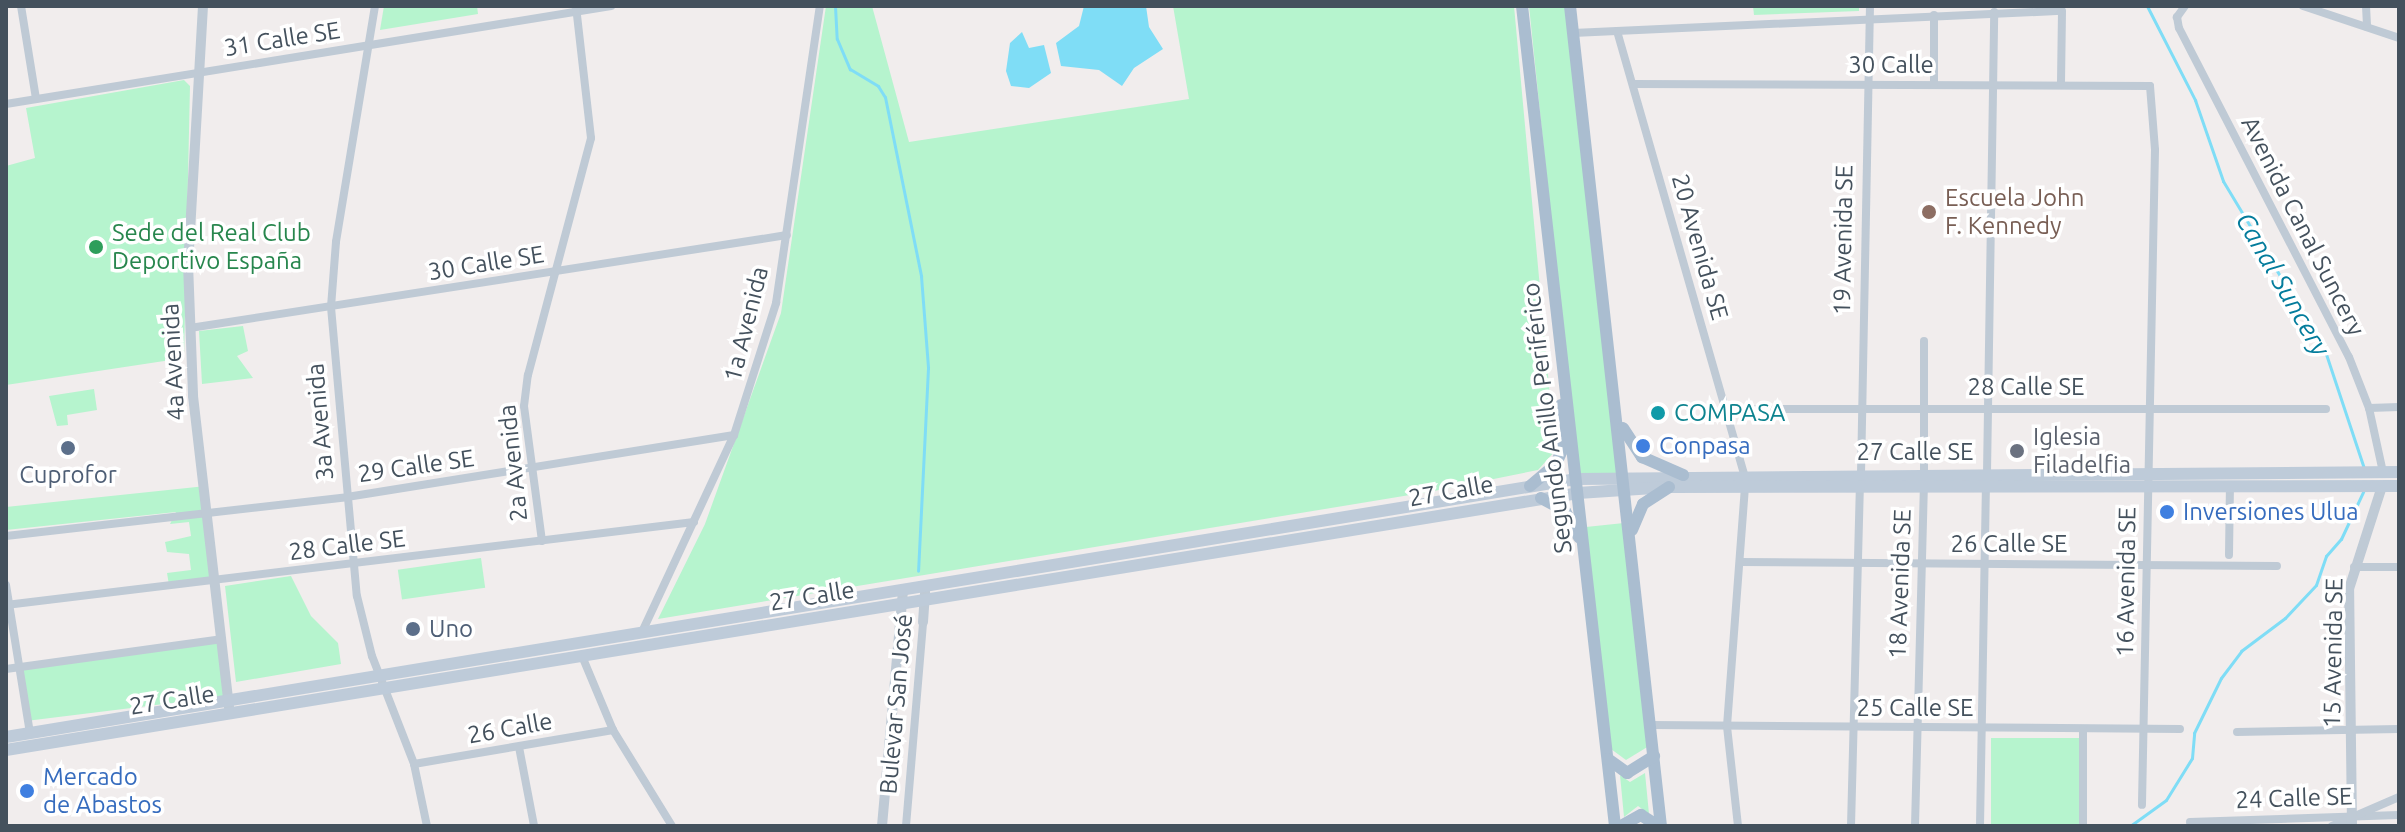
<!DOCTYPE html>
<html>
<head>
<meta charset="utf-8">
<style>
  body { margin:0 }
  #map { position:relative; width:2405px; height:832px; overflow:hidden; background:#f1eded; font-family:Ubuntu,sans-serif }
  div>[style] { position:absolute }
  .green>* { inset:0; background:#b6f4ce; transform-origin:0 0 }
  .water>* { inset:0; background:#7fddf6 }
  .stream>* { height:3px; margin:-1.5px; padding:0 1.5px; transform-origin:1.5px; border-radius:1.5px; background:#7fddf6 }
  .minor>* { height:8px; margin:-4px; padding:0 4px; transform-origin:4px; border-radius:4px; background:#bfcad5 }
  .tertiary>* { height:10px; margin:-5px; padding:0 5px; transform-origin:5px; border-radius:5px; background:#bfcad5 }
  .secondary>* { height:12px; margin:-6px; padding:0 6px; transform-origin:6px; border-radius:6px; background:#becbd9 }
  .primary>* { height:12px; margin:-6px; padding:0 6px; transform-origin:6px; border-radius:6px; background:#aabdd0 }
  .dots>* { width:22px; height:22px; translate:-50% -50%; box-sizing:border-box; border:4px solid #fff; border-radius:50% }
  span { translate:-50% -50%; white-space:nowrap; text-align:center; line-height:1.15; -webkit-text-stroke:7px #fff; paint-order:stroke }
  .street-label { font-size:24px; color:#44515d }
  .education-label { font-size:24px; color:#785e54 }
  .left { translate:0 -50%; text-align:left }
  .leisure-label { font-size:24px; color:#27864d }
  .culture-label { font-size:24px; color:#0d838f }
  .worship-label { font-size:24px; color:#5b616d }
  .shop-label { font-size:24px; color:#366cbe }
  .service-label { font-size:24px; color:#4e5e75 }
  .water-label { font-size:26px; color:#037c9c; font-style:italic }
  .frame { position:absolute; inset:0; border:8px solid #44515d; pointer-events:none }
</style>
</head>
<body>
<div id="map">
  <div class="green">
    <div style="clip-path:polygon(384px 6px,477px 6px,478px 14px,380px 30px)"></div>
    <div style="clip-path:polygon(826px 6px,872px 6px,909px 142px,1189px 99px,1173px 6px,1514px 6px,1555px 451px,1538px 470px,1434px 491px,658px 619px,705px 524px,781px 313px)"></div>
    <div style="clip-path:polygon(1529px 6px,1567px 6px,1623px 474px,1578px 478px)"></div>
    <div style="clip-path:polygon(1753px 6px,1859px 6px,1859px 11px,1754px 15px)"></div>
    <div style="clip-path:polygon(184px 80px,190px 86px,184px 358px,6px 385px,6px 166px,35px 158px,26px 108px)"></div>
    <div style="clip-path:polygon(243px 326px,248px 351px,237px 356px,253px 378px,202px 384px,199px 331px)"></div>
    <div style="clip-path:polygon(94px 389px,97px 410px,67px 415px,68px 425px,57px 426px,49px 396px)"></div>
    <div style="clip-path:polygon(206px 486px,217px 579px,169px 585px,167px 573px,191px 570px,189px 554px,167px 552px,165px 542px,191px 536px,189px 522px,170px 524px,176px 512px,6px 530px,6px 507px)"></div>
    <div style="clip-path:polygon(1624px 523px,1649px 746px,1626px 760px,1611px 749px,1586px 527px)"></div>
    <div style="left:481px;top:558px;width:30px;height:84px;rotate:82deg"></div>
    <div style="clip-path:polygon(291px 576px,311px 616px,338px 643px,341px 664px,236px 682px,225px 586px)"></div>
    <div style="left:218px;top:643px;width:54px;height:198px;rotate:83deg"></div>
    <div style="left:1991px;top:738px;width:89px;height:88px"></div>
    <div style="clip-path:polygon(1645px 773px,1649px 814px,1638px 806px,1624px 817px,1620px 775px,1630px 782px)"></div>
  </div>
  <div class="water">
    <div style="clip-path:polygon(1084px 6px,1146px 6px,1149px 27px,1163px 49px,1134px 68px,1122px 86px,1099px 70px,1061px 66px,1056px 43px,1079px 26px)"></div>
    <div style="clip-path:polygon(1022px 32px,1029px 48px,1044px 45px,1051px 73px,1029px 88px,1011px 86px,1006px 71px,1010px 43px)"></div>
  </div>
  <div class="stream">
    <div style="left:835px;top:6px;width:33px;rotate:87deg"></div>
    <div style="left:837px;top:39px;width:33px;rotate:67deg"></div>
    <div style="left:850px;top:69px;width:33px;rotate:31deg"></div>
    <div style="left:878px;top:86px;width:13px;rotate:58deg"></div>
    <div style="left:885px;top:97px;width:183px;rotate:78.6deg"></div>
    <div style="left:921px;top:276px;width:92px;rotate:85.6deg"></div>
    <div style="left:928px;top:368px;width:203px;rotate:92.8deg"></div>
    <div style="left:2147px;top:6px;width:106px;rotate:62.9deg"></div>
    <div style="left:2195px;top:100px;width:86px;rotate:70.9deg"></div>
    <div style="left:2223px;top:181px;width:198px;rotate:59deg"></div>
    <div style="left:2325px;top:351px;width:123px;rotate:71.6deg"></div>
    <div style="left:2130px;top:826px;width:44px;rotate:-35.8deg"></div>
    <div style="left:2166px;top:800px;width:49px;rotate:-58.2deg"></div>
    <div style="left:2192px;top:758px;width:25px;rotate:-85deg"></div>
    <div style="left:2194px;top:733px;width:61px;rotate:-63.9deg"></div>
    <div style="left:2221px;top:678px;width:34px;rotate:-53deg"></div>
    <div style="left:2241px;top:651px;width:55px;rotate:-36.9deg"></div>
    <div style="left:2285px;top:618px;width:45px;rotate:-46.8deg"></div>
    <div style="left:2316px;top:585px;width:31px;rotate:-71deg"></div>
    <div style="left:2326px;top:556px;width:23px;rotate:-49deg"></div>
    <div style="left:2341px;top:539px;width:52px;rotate:-64.9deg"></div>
  </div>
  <div class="minor">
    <div style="left:21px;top:6px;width:94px;rotate:80.8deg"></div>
    <div style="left:375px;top:6px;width:239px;rotate:99.4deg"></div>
    <div style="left:336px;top:242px;width:65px;rotate:94.4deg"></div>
    <div style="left:331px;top:307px;width:290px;rotate:84.9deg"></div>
    <div style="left:357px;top:596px;width:62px;rotate:76deg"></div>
    <div style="left:372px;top:656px;width:116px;rotate:68.7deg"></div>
    <div style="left:414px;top:764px;width:63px;rotate:78.2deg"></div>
    <div style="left:2185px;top:6px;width:14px;rotate:126deg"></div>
    <div style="left:2177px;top:17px;width:11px;rotate:80deg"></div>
    <div style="left:2179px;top:28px;width:370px;rotate:62.7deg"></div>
    <div style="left:2349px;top:357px;width:55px;rotate:68.6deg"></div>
    <div style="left:2369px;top:408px;width:66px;rotate:77.7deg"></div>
    <div style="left:2303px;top:6px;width:101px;rotate:18.4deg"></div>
    <div style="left:2366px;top:6px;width:21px;rotate:87deg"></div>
    <div style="left:1617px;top:31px;width:461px;rotate:74deg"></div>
    <div style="left:1573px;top:33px;width:489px;rotate:-2.6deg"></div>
    <div style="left:2062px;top:11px;width:74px;rotate:90.8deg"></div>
    <div style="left:1633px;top:84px;width:517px;rotate:0.22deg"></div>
    <div style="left:2150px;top:86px;width:64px;rotate:85.5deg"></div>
    <div style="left:2155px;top:150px;width:655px;rotate:91.14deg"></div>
    <div style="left:1934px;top:85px;width:70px;rotate:-90deg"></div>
    <div style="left:6px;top:104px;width:613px;rotate:-9.2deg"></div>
    <div style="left:190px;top:328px;width:604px;rotate:-8.85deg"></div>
    <div style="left:1924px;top:341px;width:133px;rotate:90deg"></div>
    <div style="left:2369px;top:408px;width:30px;rotate:-2deg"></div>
    <div style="left:1726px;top:409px;width:600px"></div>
    <div style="left:1987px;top:473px;width:461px;rotate:-89.1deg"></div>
    <div style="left:1861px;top:474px;width:468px;rotate:-88.9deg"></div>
    <div style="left:6px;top:536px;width:343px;rotate:-6.5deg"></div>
    <div style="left:347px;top:497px;width:392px;rotate:-9.1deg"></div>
    <div style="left:542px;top:541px;width:136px;rotate:-97.6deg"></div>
    <div style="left:524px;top:406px;width:31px;rotate:-83deg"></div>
    <div style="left:528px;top:375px;width:245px;rotate:-75.1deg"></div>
    <div style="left:591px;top:138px;width:133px;rotate:-96.5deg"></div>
    <div style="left:2229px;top:555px;width:69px;rotate:-89.2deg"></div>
    <div style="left:1740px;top:562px;width:537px;rotate:0.43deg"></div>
    <div style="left:2354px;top:567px;width:45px"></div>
    <div style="left:6px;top:585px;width:150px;rotate:80.8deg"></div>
    <div style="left:6px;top:605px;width:693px;rotate:-6.88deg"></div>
    <div style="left:642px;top:632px;width:217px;rotate:-65deg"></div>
    <div style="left:734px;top:435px;width:139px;rotate:-72.3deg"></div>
    <div style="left:776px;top:303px;width:300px;rotate:-81.6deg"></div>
    <div style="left:582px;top:656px;width:80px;rotate:67.3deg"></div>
    <div style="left:613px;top:730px;width:113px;rotate:58.4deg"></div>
    <div style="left:6px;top:669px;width:217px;rotate:-7.9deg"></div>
    <div style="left:1651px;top:725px;width:529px;rotate:0.43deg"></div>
    <div style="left:2237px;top:732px;width:162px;rotate:-1.1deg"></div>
    <div style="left:519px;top:747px;width:80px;rotate:79.2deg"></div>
    <div style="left:414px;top:764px;width:202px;rotate:-9.7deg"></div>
    <div style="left:2190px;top:822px;width:209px;rotate:-1.9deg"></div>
    <div style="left:906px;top:826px;width:205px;rotate:-85.2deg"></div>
    <div style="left:1738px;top:826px;width:101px;rotate:-96.3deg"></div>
    <div style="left:1727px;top:726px;width:240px;rotate:-85.7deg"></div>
    <div style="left:1851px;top:826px;width:339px;rotate:-88.5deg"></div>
    <div style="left:1915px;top:826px;width:339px;rotate:-88.5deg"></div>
    <div style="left:1980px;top:826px;width:339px;rotate:-89deg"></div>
    <div style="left:2083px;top:826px;width:97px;rotate:-90deg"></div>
    <div style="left:2332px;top:826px;width:73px;rotate:-23.4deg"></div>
  </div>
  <div class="tertiary">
    <div style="left:203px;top:6px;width:258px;rotate:93.3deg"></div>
    <div style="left:188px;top:264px;width:132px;rotate:87.8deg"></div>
    <div style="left:193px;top:396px;width:320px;rotate:83.4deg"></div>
    <div style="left:923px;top:622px;width:30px;rotate:-86deg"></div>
    <div style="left:882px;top:826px;width:238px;rotate:-84.9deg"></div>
    <div style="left:2352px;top:826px;width:237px;rotate:-90.7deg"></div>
    <div style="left:2349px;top:589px;width:108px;rotate:-72.2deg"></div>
  </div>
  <div class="secondary">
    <div style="left:6px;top:737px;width:1592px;rotate:-9.33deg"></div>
    <div style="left:1577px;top:479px;width:822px;rotate:-0.49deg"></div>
    <div style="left:6px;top:750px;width:1593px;rotate:-9.28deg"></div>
    <div style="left:1578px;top:493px;width:91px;rotate:-3.8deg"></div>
    <div style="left:1669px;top:487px;width:730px;rotate:-0.08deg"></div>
  </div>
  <div class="primary">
    <div style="left:1522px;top:6px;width:825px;rotate:83.53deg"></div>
    <div style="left:1570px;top:6px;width:825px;rotate:83.67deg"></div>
    <div style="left:1623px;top:428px;width:35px;rotate:57deg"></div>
    <div style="left:1642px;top:457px;width:45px;rotate:23.7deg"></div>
    <div style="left:1530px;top:486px;width:34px;rotate:-40deg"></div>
    <div style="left:1556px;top:464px;width:13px;rotate:-67deg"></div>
    <div style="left:1561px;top:452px;width:47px;rotate:-90deg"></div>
    <div style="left:1541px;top:498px;width:27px;rotate:28deg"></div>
    <div style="left:1565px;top:511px;width:30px;rotate:62deg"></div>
    <div style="left:1632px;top:530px;width:28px;rotate:-67deg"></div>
    <div style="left:1643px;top:504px;width:31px;rotate:-33deg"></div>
    <div style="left:1608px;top:759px;width:24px;rotate:36deg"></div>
    <div style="left:1627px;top:773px;width:32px;rotate:-32deg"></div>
    <div style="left:1621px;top:826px;width:23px;rotate:-29deg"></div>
    <div style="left:1641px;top:815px;width:20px;rotate:33deg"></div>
  </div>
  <div class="dots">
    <div style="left:1929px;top:212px;background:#8d6e63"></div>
    <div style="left:96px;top:247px;background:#2e9e5b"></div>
    <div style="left:1658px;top:413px;background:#0f9aa8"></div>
    <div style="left:1643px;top:446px;background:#3f7fe0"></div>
    <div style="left:68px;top:448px;background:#5c6f8a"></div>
    <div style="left:2017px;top:451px;background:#6b7280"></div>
    <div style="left:2167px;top:512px;background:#3f7fe0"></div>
    <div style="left:413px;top:629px;background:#5c6f8a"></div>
    <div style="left:27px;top:791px;background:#3f7fe0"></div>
  </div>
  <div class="street-label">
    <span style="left:282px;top:39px;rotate:-9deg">31 Calle SE</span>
    <span style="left:1891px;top:65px">30 Calle</span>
    <span style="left:2303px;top:226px;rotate:63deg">Avenida Canal Suncery</span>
    <span style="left:1843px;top:240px;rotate:-89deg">19 Avenida SE</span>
    <span style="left:1700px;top:247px;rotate:74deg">20 Avenida SE</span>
    <span style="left:486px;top:263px;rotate:-9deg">30 Calle SE</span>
    <span style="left:746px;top:324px;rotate:-76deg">1a Avenida</span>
    <span style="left:173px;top:362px;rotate:-93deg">4a Avenida</span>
    <span style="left:2026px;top:387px">28 Calle SE</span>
    <span style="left:1547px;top:418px;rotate:-97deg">Segundo Anillo Periférico</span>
    <span style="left:320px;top:422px;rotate:-95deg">3a Avenida</span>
    <span style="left:1915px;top:452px">27 Calle SE</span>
    <span style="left:513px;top:463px;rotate:-96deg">2a Avenida</span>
    <span style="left:416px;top:466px;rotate:-8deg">29 Calle SE</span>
    <span style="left:1451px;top:491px;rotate:-10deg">27 Calle</span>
    <span style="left:2009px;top:544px">26 Calle SE</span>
    <span style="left:347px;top:545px;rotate:-7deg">28 Calle SE</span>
    <span style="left:2126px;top:582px;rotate:-89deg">16 Avenida SE</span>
    <span style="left:1900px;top:584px;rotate:-88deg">18 Avenida SE</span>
    <span style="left:812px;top:596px;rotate:-9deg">27 Calle</span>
    <span style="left:2333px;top:653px;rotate:-89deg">15 Avenida SE</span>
    <span style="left:172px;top:700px;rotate:-9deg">27 Calle</span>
    <span style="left:896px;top:704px;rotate:-85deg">Bulevar San José</span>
    <span style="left:1915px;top:708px">25 Calle SE</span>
    <span style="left:510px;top:728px;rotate:-10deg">26 Calle</span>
    <span style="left:2294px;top:798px;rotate:-2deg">24 Calle SE</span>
  </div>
  <div class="education-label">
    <span class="left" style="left:1945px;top:212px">Escuela John<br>F. Kennedy</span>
  </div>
  <div class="leisure-label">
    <span class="left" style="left:112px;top:247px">Sede del Real Club<br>Deportivo España</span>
  </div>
  <div class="culture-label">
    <span class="left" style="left:1674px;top:413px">COMPASA</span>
  </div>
  <div class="worship-label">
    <span class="left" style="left:2033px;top:451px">Iglesia<br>Filadelfia</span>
  </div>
  <div class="shop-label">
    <span class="left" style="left:1659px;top:446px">Conpasa</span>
    <span class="left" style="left:2183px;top:512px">Inversiones Ulua</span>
    <span class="left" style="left:43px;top:791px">Mercado<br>de Abastos</span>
  </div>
  <div class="service-label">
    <span style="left:68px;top:475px">Cuprofor</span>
    <span class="left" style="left:429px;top:629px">Uno</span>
  </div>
  <div class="water-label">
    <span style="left:2283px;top:284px;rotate:60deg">Canal Suncery</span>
  </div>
  <div class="frame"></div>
</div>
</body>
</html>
